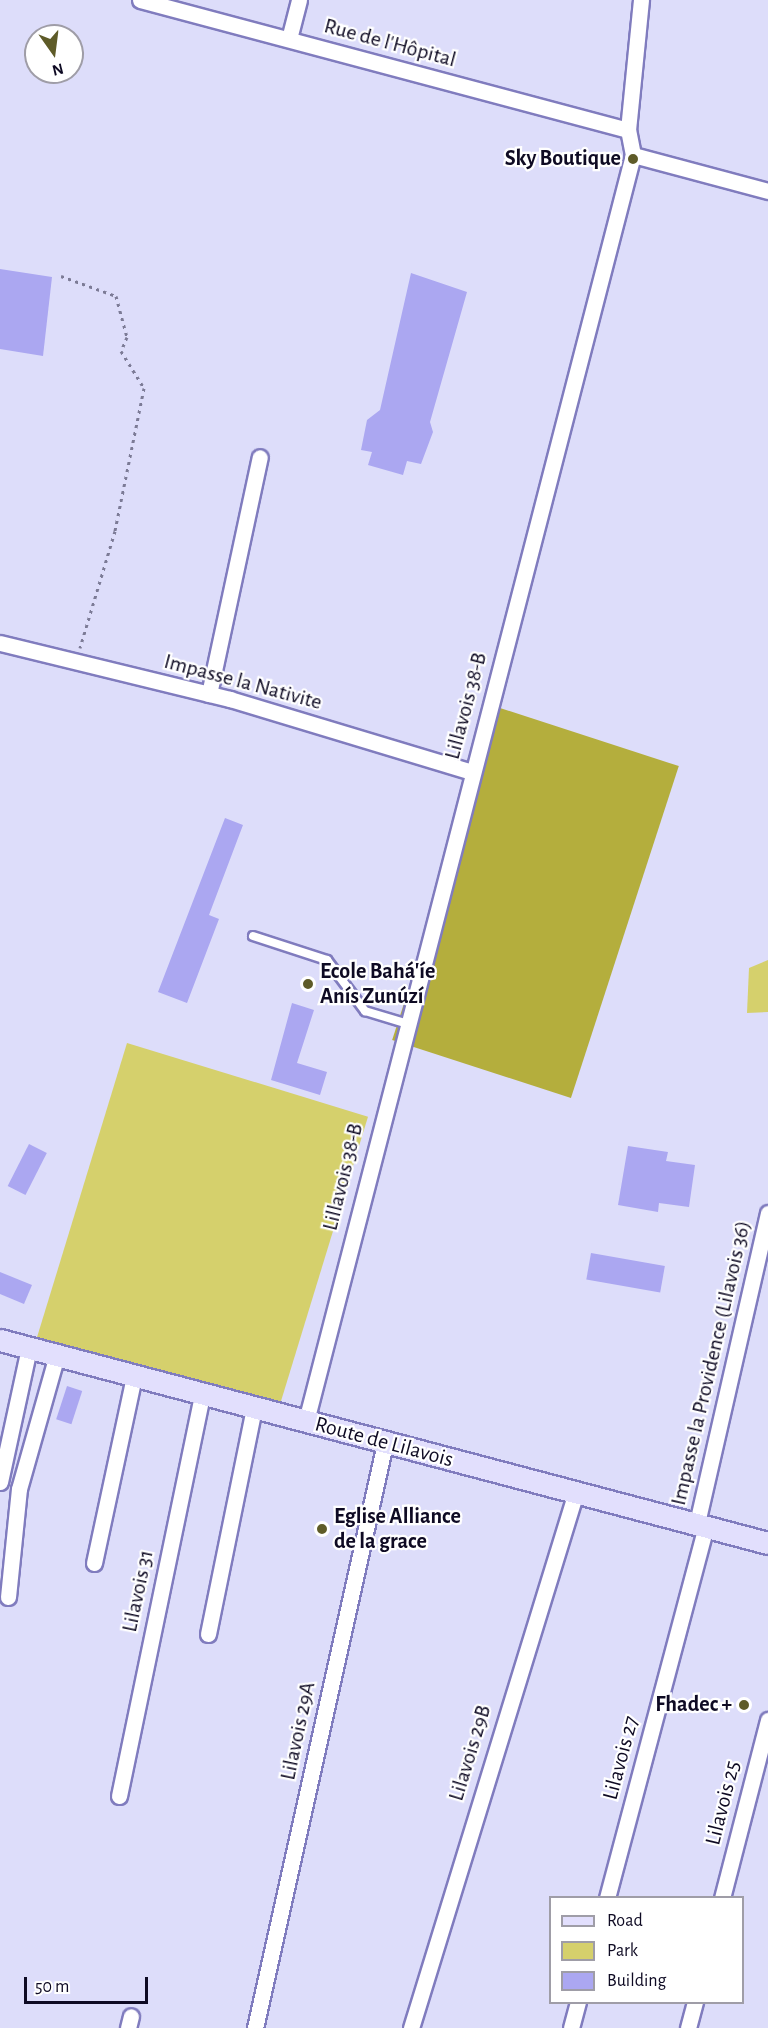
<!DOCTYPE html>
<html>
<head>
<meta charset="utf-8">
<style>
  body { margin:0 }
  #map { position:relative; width:768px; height:2028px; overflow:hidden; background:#ddddfa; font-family:"Alegreya Sans",sans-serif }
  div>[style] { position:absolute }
  .green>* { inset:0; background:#d5d06c; transform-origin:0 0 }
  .forest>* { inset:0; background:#b4ae3d; transform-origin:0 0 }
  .building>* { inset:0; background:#aba7f1; transform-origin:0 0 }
  .path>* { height:3px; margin-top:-1.5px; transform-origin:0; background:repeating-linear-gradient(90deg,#7c7b96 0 3px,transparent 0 7.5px) }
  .roads { filter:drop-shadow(2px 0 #807cbe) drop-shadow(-2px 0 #807cbe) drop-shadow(0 2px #807cbe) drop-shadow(0 -2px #807cbe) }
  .service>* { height:8px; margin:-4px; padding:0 4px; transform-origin:4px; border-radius:4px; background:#fff }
  .minor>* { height:15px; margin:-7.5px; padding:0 7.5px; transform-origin:7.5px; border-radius:7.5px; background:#fff }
  .secondary>* { height:21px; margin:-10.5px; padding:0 10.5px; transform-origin:10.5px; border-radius:10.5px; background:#e2dffd }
  .dots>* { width:16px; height:16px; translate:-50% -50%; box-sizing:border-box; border:3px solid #fff; border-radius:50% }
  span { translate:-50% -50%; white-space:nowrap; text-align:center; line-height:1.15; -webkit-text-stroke:4.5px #fff; paint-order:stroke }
  .street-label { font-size:22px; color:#0e0a23 }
  .poi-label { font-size:22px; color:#0e0a23; font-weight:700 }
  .right { translate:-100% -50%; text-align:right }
  .left { translate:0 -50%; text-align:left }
  .legend { position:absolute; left:549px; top:1896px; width:195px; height:108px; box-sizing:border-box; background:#fff; border:2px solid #9f9da7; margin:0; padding:8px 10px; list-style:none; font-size:18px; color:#0e0a23 }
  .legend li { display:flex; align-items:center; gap:12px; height:30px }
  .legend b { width:30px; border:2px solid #9f9da7 }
  .north { position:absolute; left:24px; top:24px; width:60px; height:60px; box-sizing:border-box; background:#fff; border:2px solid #9f9da7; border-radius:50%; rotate:166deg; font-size:16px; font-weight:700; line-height:24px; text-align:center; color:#0e0a23 }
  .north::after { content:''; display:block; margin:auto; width:21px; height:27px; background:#5e5b28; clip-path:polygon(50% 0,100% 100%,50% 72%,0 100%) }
  .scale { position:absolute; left:24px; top:1977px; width:124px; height:27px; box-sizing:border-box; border:3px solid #0e0a23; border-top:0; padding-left:8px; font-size:18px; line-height:21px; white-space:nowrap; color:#0e0a23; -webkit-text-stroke:4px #fff; paint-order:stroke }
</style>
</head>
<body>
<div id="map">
  <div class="green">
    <div style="clip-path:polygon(768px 960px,768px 1012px,747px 1013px,749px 968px)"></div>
    <div style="left:127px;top:1043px;width:252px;height:312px;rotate:17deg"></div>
  </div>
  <div class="forest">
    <div style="left:500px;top:708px;width:188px;height:349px;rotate:18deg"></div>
  </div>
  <div class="building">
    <div style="clip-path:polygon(0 269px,52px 277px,43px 356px,0 349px)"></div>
    <div style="clip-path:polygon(411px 273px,467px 292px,430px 422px,433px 432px,421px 464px,407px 461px,403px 475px,368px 465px,372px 452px,361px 450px,367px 420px,380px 410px)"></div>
    <div style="clip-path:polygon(225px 818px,243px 825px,209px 915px,219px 919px,187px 1003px,158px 992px)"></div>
    <div style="clip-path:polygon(292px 1003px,314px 1010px,297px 1063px,327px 1072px,320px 1095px,271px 1080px)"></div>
    <div style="left:29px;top:1144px;width:20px;height:47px;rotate:27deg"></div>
    <div style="clip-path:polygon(628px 1146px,668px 1152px,666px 1161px,695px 1165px,689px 1207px,659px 1203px,658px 1212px,618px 1205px)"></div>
    <div style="left:591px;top:1253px;width:75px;height:27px;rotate:10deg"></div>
    <div style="clip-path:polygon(0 1272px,32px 1285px,24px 1304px,0 1294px)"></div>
    <div style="left:67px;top:1386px;width:16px;height:35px;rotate:18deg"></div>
  </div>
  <div class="path">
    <div style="left:61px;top:276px;width:59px;rotate:20deg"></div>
    <div style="left:116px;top:296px;width:42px;rotate:75deg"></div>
    <div style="left:127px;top:337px;width:15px;rotate:113deg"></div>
    <div style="left:121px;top:351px;width:44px;rotate:58.1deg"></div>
    <div style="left:144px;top:388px;width:146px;rotate:101.5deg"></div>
    <div style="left:115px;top:531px;width:122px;rotate:106.7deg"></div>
  </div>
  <div class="roads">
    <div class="service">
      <div style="left:253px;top:936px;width:78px;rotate:18deg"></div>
      <div style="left:327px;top:960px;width:64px;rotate:53.3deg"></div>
      <div style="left:365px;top:1011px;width:42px;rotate:16.7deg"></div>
    </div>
    <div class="minor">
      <div style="left:140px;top:0;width:505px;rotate:14.92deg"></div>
      <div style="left:289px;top:39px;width:40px;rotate:-75.6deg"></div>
      <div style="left:633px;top:155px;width:140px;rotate:14.9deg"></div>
      <div style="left:0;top:643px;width:237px;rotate:13.7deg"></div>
      <div style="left:230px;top:699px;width:253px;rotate:16.8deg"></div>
      <div style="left:209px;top:694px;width:242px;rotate:-77.9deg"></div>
      <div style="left:306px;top:1421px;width:1308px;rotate:-75.52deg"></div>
      <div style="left:633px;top:155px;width:25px;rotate:-101deg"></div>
      <div style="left:628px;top:130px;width:131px;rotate:-84.3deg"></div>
      <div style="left:0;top:1482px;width:137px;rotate:-77.8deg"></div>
      <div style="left:697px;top:1523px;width:318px;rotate:-77.1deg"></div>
      <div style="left:94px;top:1563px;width:190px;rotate:-77.9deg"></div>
      <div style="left:8px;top:1597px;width:109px;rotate:-84.2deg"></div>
      <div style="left:19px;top:1489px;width:139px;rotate:-74.2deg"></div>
      <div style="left:208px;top:1634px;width:231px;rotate:-78.5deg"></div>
      <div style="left:119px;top:1796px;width:409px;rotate:-78.3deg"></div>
      <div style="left:607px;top:1898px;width:385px;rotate:-75.1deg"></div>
      <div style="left:722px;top:1898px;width:184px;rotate:-75.5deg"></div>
      <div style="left:128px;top:2028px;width:12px;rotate:-76deg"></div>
      <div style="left:255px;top:2028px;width:599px;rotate:-77.47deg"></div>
      <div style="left:411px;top:2028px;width:561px;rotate:-72.89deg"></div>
      <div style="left:571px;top:2028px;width:27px;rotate:-75deg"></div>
      <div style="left:688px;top:2028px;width:27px;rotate:-75deg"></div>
    </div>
    <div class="secondary">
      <div style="left:0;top:1340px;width:794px;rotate:14.81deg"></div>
    </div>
  </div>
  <div class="dots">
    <div style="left:633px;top:159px;background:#5e5b28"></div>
    <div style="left:308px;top:984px;background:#5e5b28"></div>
    <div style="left:322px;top:1529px;background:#5e5b28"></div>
    <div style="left:744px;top:1705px;background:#5e5b28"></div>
  </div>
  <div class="street-label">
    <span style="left:390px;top:43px;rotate:15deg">Rue de l'Hôpital</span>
    <span style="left:243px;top:682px;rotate:15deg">Impasse la Nativite</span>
    <span style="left:466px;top:706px;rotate:-75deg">Lillavois 38-B</span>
    <span style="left:343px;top:1177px;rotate:-76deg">Lillavois 38-B</span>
    <span style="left:711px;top:1363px;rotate:-77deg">Impasse la Providence (Lilavois 36)</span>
    <span style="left:384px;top:1442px;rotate:15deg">Route de Lilavois</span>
    <span style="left:138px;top:1591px;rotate:-78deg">Lilavois 31</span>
    <span style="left:298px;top:1731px;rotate:-78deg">Lilavois 29A</span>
    <span style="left:470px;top:1753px;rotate:-73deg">Lilavois 29B</span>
    <span style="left:621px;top:1758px;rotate:-75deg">Lilavois 27</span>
    <span style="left:723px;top:1803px;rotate:-76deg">Lilavois 25</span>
  </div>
  <div class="poi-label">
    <span class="right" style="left:621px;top:159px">Sky Boutique</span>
    <span class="left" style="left:320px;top:984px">Ecole Bahá'íe<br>Anís Zunúzí</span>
    <span class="left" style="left:334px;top:1529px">Eglise Alliance<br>de la grace</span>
    <span class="right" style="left:732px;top:1705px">Fhadec +</span>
  </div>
  <ul class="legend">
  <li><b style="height:8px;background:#e2dffd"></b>Road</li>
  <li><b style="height:16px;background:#d5d06c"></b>Park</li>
  <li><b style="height:16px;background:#aba7f1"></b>Building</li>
  </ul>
  <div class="north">N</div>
  <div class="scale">50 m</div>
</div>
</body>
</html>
